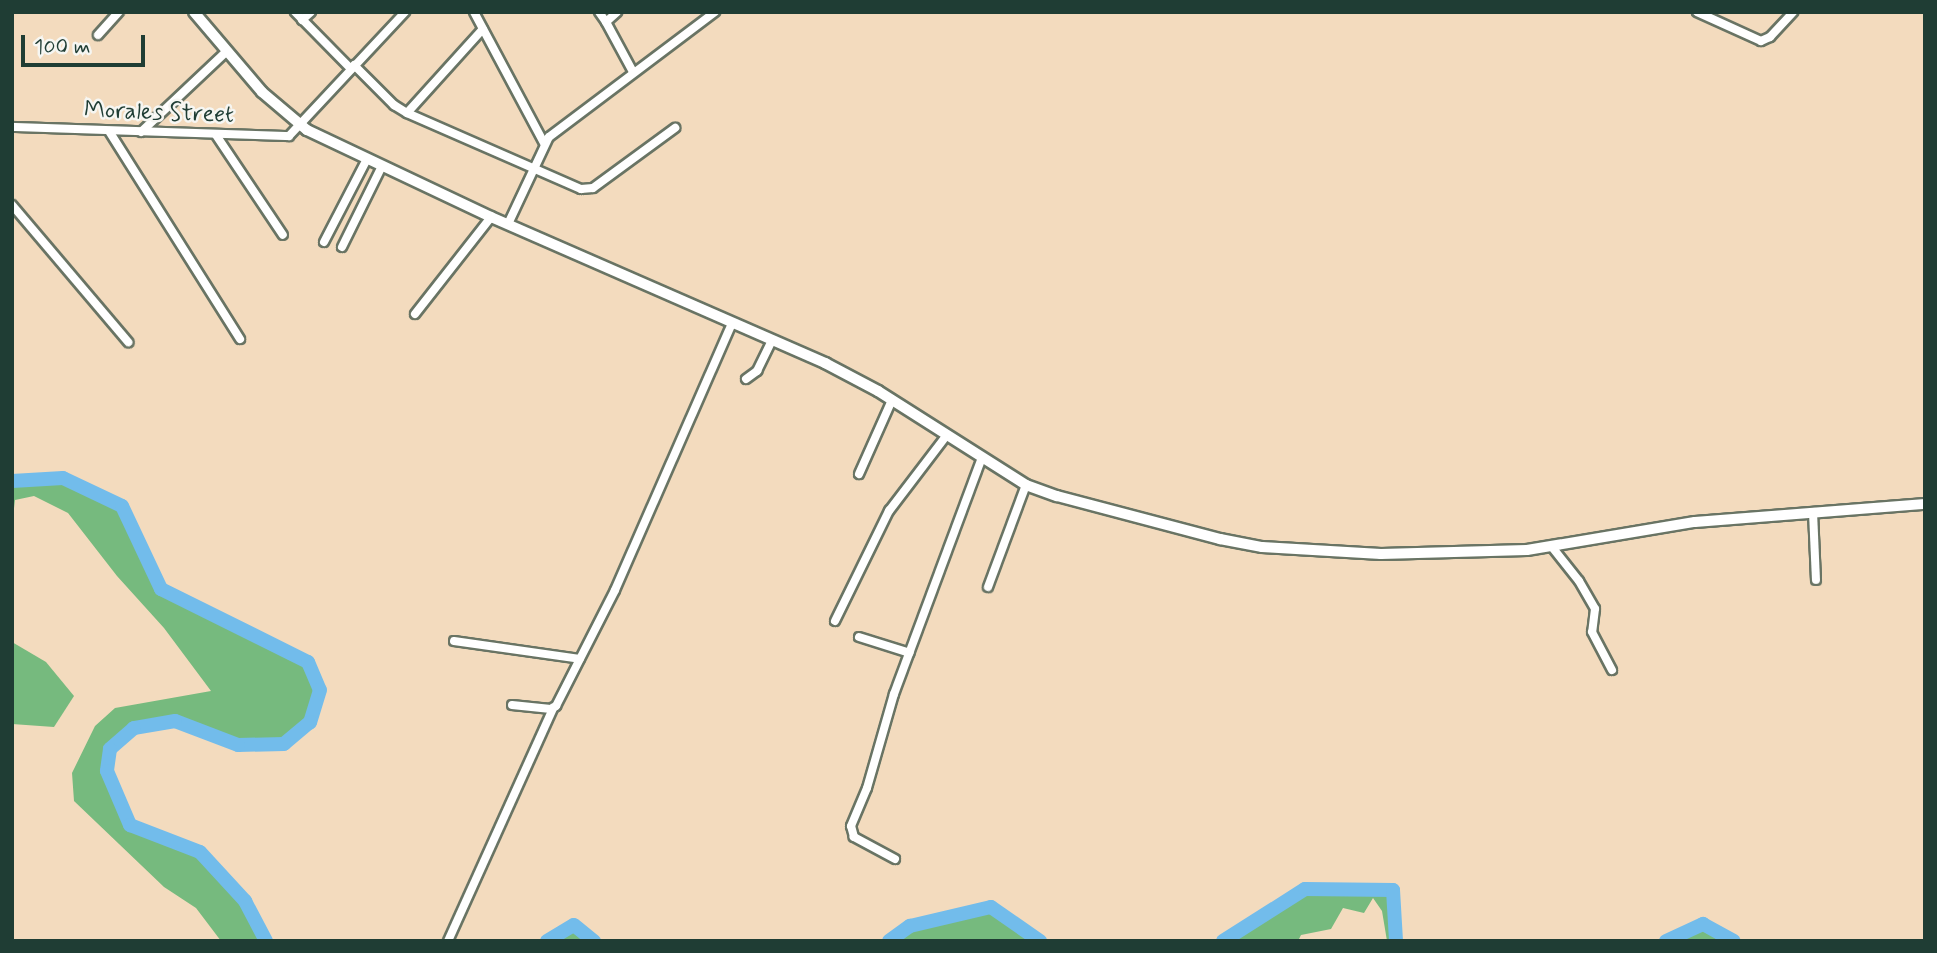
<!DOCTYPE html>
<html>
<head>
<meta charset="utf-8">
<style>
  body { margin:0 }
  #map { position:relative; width:1937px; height:953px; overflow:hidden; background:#f3dbbe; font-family:Mynerve,sans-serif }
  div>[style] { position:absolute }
  .forest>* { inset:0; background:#76ba7e }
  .river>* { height:14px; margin:-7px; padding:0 7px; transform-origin:7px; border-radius:7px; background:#72bceb }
  .roads { filter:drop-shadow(2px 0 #697464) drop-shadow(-2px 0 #697464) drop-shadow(0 2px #697464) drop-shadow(0 -2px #697464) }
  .minor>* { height:8px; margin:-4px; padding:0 4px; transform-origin:4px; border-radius:4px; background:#fff }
  .tertiary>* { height:10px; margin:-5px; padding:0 5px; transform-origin:5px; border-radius:5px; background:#fff }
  span { translate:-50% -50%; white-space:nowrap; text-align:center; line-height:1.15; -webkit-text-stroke:5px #f6f6f2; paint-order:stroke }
  .street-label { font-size:24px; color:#1f3d34 }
  .frame { position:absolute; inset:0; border:14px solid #1f3d34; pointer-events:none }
  .scale { position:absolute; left:21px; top:35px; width:124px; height:32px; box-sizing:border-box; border:4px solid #1f3d34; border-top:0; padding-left:9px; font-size:21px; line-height:24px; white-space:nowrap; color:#1f3d34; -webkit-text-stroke:5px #f6f6f2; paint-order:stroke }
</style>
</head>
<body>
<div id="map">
  <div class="forest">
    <div style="clip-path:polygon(63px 478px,122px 506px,161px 589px,308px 662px,320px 690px,310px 722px,284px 744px,238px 745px,175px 721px,134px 728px,110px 749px,107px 771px,130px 825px,200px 852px,245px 901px,266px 941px,221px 941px,196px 908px,164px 887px,74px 801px,72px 773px,95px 726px,115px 708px,211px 691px,164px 628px,117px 576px,68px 513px,34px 496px,15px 500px,12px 525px,12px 486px)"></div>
    <div style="clip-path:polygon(12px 642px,46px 662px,74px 696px,54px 727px,12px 724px)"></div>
    <div style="clip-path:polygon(1305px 889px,1393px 890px,1396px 941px,1387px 941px,1382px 911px,1373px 898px,1364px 913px,1343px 908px,1331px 929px,1301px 935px,1298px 941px,1223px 941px)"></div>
    <div style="clip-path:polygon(991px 907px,1040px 941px,889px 941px,910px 926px)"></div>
    <div style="clip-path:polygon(1703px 924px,1734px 941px,1666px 941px,1667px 938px)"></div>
    <div style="clip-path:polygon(574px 925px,594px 941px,547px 941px)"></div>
  </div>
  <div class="river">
    <div style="left:12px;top:481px;width:51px;rotate:-3.4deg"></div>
    <div style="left:63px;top:478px;width:65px;rotate:25.4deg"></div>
    <div style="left:122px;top:506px;width:92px;rotate:64.8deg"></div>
    <div style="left:161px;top:589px;width:164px;rotate:26.4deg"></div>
    <div style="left:308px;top:662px;width:30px;rotate:67deg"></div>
    <div style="left:320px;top:690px;width:34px;rotate:107deg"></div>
    <div style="left:310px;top:722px;width:34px;rotate:140deg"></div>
    <div style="left:284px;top:744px;width:46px;rotate:178.8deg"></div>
    <div style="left:238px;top:745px;width:67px;rotate:-159.1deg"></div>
    <div style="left:175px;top:721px;width:42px;rotate:170.3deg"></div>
    <div style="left:134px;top:728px;width:32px;rotate:139deg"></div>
    <div style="left:110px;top:749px;width:22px;rotate:98deg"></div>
    <div style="left:107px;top:771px;width:59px;rotate:66.9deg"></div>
    <div style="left:130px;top:825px;width:75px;rotate:21.1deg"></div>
    <div style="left:200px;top:852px;width:67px;rotate:47.4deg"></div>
    <div style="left:245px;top:901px;width:45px;rotate:62.3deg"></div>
    <div style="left:547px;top:941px;width:31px;rotate:-31deg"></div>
    <div style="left:574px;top:925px;width:26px;rotate:39deg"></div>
    <div style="left:889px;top:941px;width:26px;rotate:-36deg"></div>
    <div style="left:910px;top:926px;width:83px;rotate:-13.2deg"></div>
    <div style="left:991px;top:907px;width:60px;rotate:34.8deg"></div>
    <div style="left:1223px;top:941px;width:97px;rotate:-32.4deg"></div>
    <div style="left:1305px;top:889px;width:88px;rotate:0.7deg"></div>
    <div style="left:1393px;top:890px;width:51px;rotate:86.6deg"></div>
    <div style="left:1666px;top:941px;width:41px;rotate:-24.7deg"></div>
    <div style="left:1703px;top:924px;width:35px;rotate:29deg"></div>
  </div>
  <div class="roads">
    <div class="minor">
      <div style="left:295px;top:12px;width:80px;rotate:45.5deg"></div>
      <div style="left:474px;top:12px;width:149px;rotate:61.9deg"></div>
      <div style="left:599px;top:12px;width:12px;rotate:55deg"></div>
      <div style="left:606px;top:22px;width:15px;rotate:-42deg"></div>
      <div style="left:1697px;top:12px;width:70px;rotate:24.4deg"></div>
      <div style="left:1761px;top:41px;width:10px;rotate:-24deg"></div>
      <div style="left:1770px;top:37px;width:34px;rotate:-47deg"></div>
      <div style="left:302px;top:20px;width:12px;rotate:-42deg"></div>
      <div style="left:606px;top:22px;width:57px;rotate:61.6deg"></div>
      <div style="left:98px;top:35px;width:31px;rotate:-48deg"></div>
      <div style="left:354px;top:65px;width:57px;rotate:45deg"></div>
      <div style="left:394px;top:105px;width:15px;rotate:32deg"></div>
      <div style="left:407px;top:113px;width:190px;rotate:23.6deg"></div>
      <div style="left:581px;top:189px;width:12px;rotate:-5deg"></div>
      <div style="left:593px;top:188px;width:102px;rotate:-36.2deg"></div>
      <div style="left:407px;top:113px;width:113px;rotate:-47.9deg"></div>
      <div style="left:12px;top:127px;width:277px;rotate:1.9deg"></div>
      <div style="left:289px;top:136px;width:170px;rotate:-46.9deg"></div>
      <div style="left:109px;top:131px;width:246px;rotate:57.8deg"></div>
      <div style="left:141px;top:132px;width:117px;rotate:-43.3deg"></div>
      <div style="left:216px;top:135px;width:120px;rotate:56.2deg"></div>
      <div style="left:12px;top:205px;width:180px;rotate:49.7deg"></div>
      <div style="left:508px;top:224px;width:96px;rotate:-64.8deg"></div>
      <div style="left:549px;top:137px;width:208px;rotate:-37deg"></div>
      <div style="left:324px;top:242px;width:93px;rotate:-62.6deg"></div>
      <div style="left:342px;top:247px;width:90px;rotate:-63.7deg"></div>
      <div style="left:415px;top:314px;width:123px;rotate:-51.9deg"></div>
      <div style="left:746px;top:379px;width:14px;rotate:-36deg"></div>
      <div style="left:757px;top:371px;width:34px;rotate:-64deg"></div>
      <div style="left:859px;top:474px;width:81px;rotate:-66deg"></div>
      <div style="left:1813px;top:512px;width:68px;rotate:87.5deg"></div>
      <div style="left:1552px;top:547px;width:43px;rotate:51.5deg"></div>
      <div style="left:1579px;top:581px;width:32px;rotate:60deg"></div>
      <div style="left:1595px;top:609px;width:23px;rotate:97deg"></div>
      <div style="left:1592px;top:632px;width:43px;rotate:62.2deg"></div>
      <div style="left:988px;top:587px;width:109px;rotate:-69.6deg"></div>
      <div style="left:835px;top:621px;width:123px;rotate:-63.9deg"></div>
      <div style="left:889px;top:511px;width:96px;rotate:-52.7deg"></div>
      <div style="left:859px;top:637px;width:53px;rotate:17.4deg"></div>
      <div style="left:454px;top:641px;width:127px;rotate:8.1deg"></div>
      <div style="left:512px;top:705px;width:39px;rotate:6deg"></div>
      <div style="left:551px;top:709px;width:6px;rotate:-31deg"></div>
      <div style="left:556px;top:706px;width:130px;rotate:-63deg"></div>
      <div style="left:615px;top:590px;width:292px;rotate:-66.3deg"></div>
      <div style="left:895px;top:859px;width:47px;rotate:-151.8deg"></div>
      <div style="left:854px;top:837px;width:11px;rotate:-105deg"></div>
      <div style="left:851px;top:826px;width:41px;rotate:-67.2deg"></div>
      <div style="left:867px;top:788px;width:98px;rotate:-74deg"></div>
      <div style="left:894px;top:694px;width:252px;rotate:-69.6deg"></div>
      <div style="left:448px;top:941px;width:256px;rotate:-65.7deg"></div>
    </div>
    <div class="tertiary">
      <div style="left:194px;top:12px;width:105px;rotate:49.6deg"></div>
      <div style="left:262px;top:92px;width:59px;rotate:40.2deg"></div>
      <div style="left:307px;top:130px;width:204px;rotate:25.3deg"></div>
      <div style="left:491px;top:217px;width:365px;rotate:23.6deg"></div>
      <div style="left:825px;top:363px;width:60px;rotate:27.8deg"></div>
      <div style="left:878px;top:391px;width:175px;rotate:32.4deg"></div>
      <div style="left:1026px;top:485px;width:33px;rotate:20deg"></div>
      <div style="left:1057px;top:496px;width:169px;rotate:14.8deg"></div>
      <div style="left:1220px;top:539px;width:43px;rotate:10.8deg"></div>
      <div style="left:1262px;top:547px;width:119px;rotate:3.4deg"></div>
      <div style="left:1381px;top:554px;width:146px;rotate:-1.6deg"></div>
      <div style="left:1527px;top:550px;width:170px;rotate:-9.5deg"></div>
      <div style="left:1695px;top:522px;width:231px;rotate:-4.5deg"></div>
    </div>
  </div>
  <div class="street-label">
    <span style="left:159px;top:113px;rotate:2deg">Morales Street</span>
  </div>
  <div class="frame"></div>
  <div class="scale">100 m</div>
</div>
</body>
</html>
